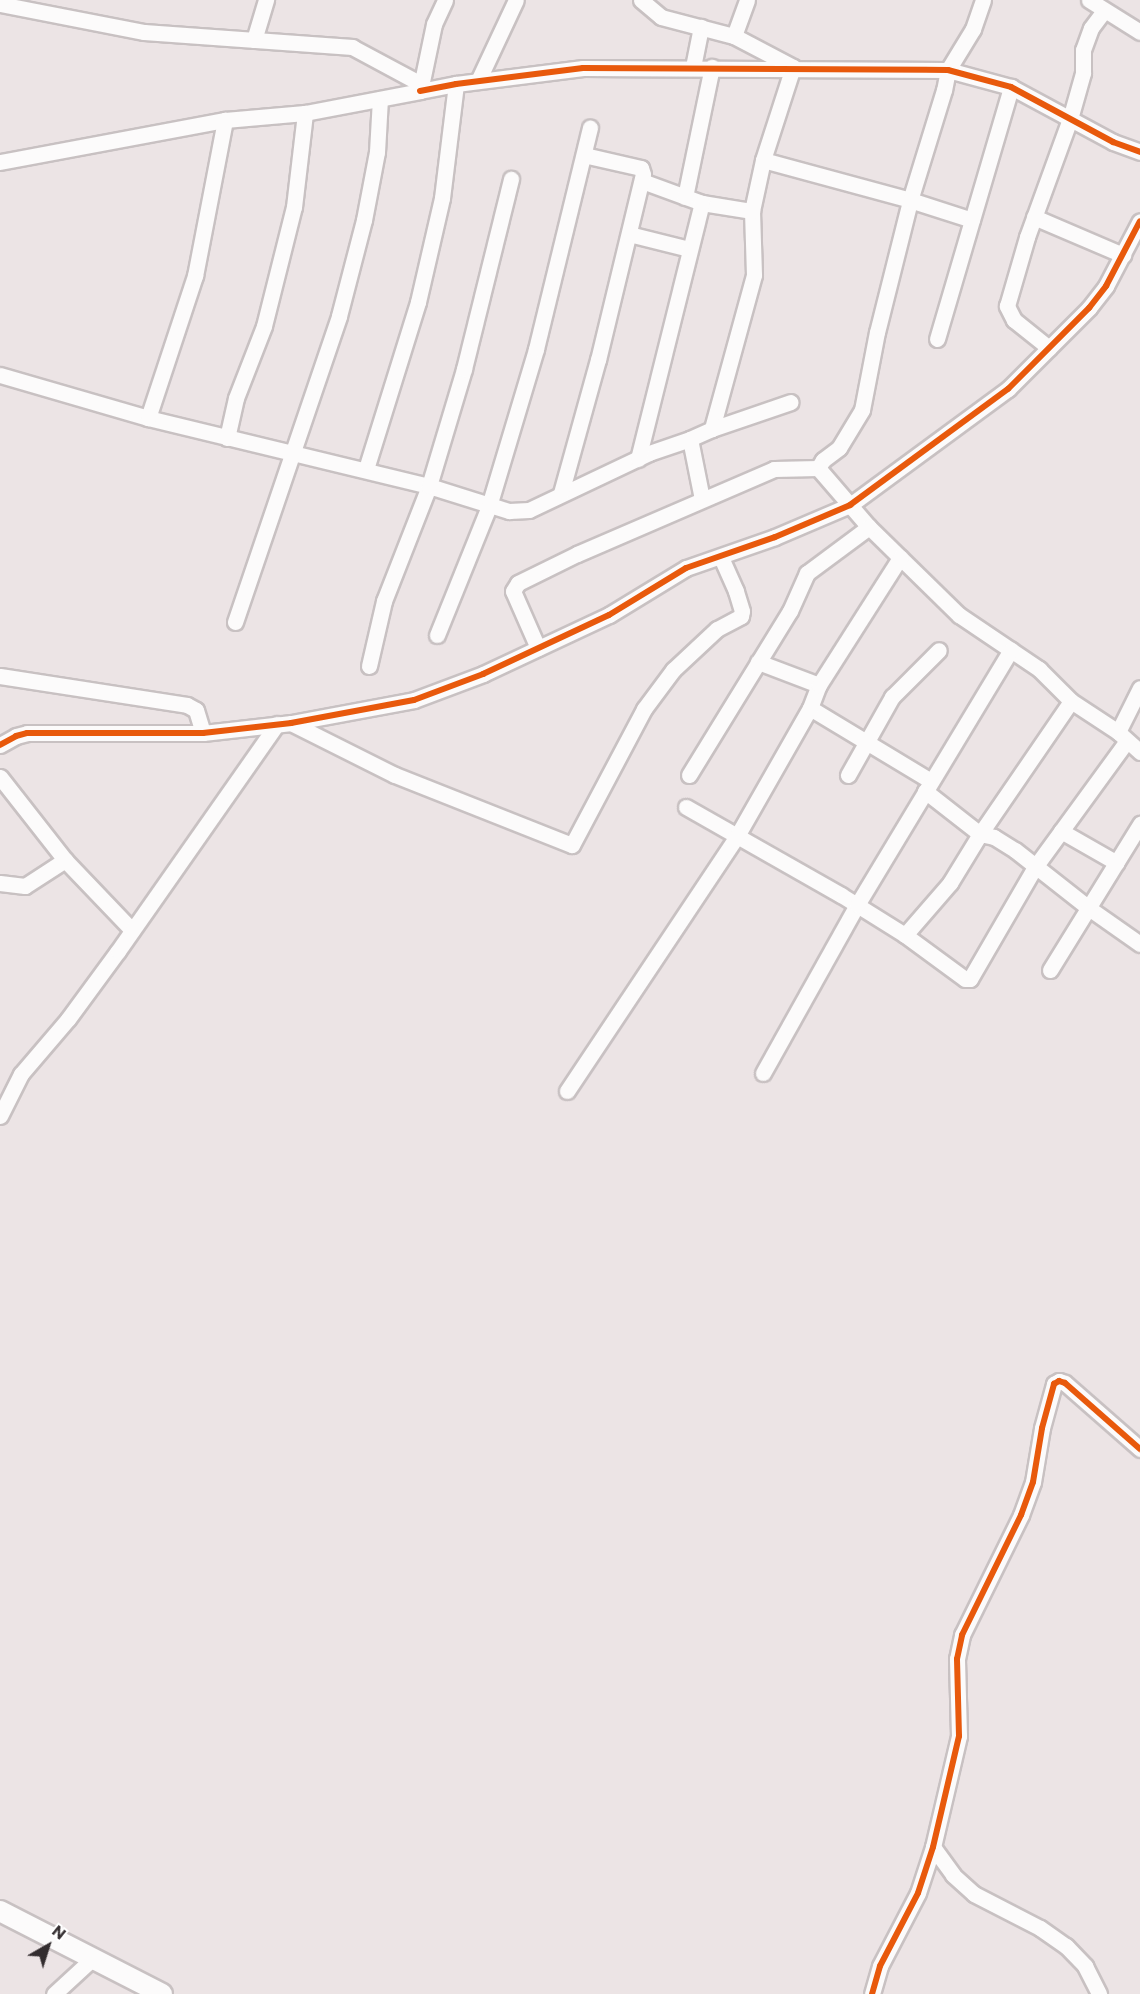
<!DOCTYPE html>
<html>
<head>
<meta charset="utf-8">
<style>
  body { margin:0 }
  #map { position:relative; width:1140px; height:1994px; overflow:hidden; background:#ece4e5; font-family:Commissioner,sans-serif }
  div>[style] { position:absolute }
  .roads { filter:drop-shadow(2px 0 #c8c1c2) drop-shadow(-2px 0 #c8c1c2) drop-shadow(0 2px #c8c1c2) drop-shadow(0 -2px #c8c1c2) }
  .minor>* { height:15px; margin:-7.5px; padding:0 7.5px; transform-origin:7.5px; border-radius:7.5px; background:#fcfbfb }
  .tertiary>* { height:20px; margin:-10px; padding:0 10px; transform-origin:10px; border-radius:10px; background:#fcfbfb }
  .cycleway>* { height:6px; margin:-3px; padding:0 3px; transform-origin:3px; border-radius:3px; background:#e8590c }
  span { translate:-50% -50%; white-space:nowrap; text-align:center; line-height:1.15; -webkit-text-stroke:4.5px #fff; paint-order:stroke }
  .north { position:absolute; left:18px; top:1916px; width:60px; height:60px; -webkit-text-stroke:4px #fff; paint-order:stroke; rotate:39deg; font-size:16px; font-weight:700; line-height:24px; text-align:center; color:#332d2f }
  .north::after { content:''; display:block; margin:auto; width:21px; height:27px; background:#332d2f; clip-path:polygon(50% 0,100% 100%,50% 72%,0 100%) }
</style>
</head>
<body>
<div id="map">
  <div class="roads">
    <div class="minor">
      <div style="left:641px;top:0;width:26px;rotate:40deg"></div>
      <div style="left:661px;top:17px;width:75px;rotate:14.6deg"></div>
      <div style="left:734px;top:36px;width:67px;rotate:27.7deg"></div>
      <div style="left:793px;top:67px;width:98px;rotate:107.9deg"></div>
      <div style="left:763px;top:160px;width:52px;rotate:102.2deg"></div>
      <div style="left:752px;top:211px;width:64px;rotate:88.2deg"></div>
      <div style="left:754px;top:275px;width:160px;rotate:105.3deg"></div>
      <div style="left:712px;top:429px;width:24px;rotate:156deg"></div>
      <div style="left:690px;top:439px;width:61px;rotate:78.7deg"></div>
      <div style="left:983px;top:0;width:31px;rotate:109deg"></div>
      <div style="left:973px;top:29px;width:48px;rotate:121.4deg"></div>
      <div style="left:948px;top:70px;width:20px;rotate:101deg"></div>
      <div style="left:944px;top:90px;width:112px;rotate:107.1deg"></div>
      <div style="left:911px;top:197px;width:139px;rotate:104.1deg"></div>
      <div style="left:877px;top:332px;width:79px;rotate:100.9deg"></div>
      <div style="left:862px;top:410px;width:44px;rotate:121.2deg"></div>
      <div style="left:839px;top:448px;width:20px;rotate:143deg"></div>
      <div style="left:823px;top:460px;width:9px;rotate:122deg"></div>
      <div style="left:818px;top:468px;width:78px;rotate:49.2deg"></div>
      <div style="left:869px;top:527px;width:126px;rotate:44.4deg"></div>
      <div style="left:959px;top:615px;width:97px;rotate:34deg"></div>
      <div style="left:1039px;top:669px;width:45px;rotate:45deg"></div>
      <div style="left:1071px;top:701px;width:56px;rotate:33.4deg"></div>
      <div style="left:1118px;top:732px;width:30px;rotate:42deg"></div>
      <div style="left:1089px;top:0;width:60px;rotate:32.1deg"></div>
      <div style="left:0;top:4px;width:147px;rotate:11deg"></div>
      <div style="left:144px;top:32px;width:209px;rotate:4.1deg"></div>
      <div style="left:352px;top:47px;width:78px;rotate:28.2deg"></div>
      <div style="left:734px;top:36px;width:38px;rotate:-70deg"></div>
      <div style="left:254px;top:40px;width:42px;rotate:-73.3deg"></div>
      <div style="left:693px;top:67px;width:41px;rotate:-78.7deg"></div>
      <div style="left:478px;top:81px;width:89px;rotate:-64.9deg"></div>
      <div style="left:420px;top:91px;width:37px;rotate:-11deg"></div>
      <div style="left:456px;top:84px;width:128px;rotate:-7.2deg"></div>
      <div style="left:583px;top:68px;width:365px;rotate:0.3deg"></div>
      <div style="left:948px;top:70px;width:65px;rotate:15.1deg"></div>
      <div style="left:1011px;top:87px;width:116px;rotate:28.3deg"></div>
      <div style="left:1113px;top:142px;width:29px;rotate:20deg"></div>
      <div style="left:763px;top:160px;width:152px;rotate:15.2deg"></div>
      <div style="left:910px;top:200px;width:65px;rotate:17.9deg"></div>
      <div style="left:0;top:162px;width:229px;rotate:-10.6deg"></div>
      <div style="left:225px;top:120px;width:80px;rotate:-5deg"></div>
      <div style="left:305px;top:113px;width:117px;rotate:-10.8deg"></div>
      <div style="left:420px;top:91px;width:68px;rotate:-78.2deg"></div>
      <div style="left:434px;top:24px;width:26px;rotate:-65deg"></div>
      <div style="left:642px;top:181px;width:64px;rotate:20.1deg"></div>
      <div style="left:702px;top:203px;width:51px;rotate:9.1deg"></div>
      <div style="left:685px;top:197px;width:133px;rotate:-78.3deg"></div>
      <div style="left:1034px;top:217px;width:97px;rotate:23.1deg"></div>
      <div style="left:629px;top:234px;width:62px;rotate:14deg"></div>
      <div style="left:937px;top:339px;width:263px;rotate:-73.6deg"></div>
      <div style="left:1049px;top:348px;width:45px;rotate:-141.3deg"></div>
      <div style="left:1014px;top:320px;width:16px;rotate:-117deg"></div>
      <div style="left:1007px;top:306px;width:72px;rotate:-73.8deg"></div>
      <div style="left:1027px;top:237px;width:126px;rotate:-70deg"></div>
      <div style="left:1070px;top:119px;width:48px;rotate:-74.2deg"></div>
      <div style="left:1083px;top:73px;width:23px;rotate:-90deg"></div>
      <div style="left:1083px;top:50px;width:23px;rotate:-70deg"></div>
      <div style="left:1091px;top:28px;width:21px;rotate:-53deg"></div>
      <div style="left:0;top:375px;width:154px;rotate:16.2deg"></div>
      <div style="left:148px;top:418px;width:289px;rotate:13.6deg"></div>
      <div style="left:429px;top:486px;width:84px;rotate:17.4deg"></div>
      <div style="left:509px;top:511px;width:20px;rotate:-3deg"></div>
      <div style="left:529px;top:510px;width:133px;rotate:-25.4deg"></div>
      <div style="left:649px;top:453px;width:43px;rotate:-18.9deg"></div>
      <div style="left:148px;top:418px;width:150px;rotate:-71.7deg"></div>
      <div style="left:195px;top:276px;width:159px;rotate:-79.1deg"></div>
      <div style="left:712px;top:429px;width:83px;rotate:-18.9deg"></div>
      <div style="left:227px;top:438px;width:41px;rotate:-77.3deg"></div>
      <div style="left:236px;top:398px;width:77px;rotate:-68.7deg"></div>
      <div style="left:264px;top:326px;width:123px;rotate:-75.9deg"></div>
      <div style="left:294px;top:207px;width:95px;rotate:-83.3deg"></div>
      <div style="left:638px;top:459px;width:264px;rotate:-76deg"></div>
      <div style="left:366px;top:469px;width:175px;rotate:-72.7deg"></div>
      <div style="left:418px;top:302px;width:107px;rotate:-77deg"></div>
      <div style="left:442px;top:198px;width:115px;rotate:-83deg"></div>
      <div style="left:561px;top:493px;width:138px;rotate:-74.5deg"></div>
      <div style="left:598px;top:360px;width:191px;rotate:-76.4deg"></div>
      <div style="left:643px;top:174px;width:6px;rotate:-108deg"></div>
      <div style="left:641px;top:168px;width:58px;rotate:-167.2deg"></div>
      <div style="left:235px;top:622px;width:323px;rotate:-71.2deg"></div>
      <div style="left:339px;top:316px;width:99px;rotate:-75.4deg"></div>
      <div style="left:364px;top:220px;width:69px;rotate:-79.2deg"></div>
      <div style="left:377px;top:152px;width:53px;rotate:-86.8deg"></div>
      <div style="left:437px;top:635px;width:139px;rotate:-68deg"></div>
      <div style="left:489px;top:506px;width:164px;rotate:-73.3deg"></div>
      <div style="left:536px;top:349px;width:228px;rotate:-76.3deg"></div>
      <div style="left:538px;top:648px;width:62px;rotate:-113.7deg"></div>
      <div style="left:513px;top:591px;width:9px;rotate:-58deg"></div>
      <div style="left:518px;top:583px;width:66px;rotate:-26.2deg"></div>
      <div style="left:577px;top:554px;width:215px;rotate:-23.3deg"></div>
      <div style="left:774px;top:469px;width:44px;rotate:-1.3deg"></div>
      <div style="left:758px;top:662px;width:65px;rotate:20.7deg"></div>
      <div style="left:369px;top:666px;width:67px;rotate:-77deg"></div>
      <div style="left:384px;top:601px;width:123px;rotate:-68.6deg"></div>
      <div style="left:429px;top:486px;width:122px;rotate:-73.3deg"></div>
      <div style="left:464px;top:369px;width:196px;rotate:-76.1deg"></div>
      <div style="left:0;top:676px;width:189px;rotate:8.8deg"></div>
      <div style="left:187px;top:705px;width:10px;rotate:29deg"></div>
      <div style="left:196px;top:710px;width:24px;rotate:73deg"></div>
      <div style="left:810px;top:708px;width:141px;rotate:31.1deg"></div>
      <div style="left:291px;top:723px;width:116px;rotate:26.6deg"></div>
      <div style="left:395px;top:775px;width:190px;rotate:21.6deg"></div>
      <div style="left:572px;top:845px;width:154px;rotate:-62.1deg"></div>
      <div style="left:644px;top:709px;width:49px;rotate:-53.4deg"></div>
      <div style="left:673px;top:670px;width:60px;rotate:-43deg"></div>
      <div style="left:717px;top:629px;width:27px;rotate:-28deg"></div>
      <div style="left:741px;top:616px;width:5px;rotate:-79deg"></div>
      <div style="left:742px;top:611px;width:21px;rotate:-107deg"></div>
      <div style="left:736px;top:591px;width:37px;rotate:-114deg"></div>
      <div style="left:1118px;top:732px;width:49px;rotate:-63.4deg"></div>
      <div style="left:0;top:745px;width:18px;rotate:-29deg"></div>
      <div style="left:16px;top:736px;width:11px;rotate:-15deg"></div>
      <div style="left:27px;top:733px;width:176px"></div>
      <div style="left:203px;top:733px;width:89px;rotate:-6.5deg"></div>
      <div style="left:291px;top:723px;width:125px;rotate:-10.6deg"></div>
      <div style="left:414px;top:700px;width:74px;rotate:-20.6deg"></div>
      <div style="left:483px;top:674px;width:139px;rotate:-25.1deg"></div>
      <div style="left:609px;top:615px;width:90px;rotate:-31.4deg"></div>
      <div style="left:686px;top:568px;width:94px;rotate:-19.2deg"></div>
      <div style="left:775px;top:537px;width:82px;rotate:-23.1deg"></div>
      <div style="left:850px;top:505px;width:196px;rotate:-36.3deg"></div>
      <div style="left:1008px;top:389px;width:115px;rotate:-45deg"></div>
      <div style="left:1089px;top:308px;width:28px;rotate:-52deg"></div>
      <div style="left:1106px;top:286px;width:73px;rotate:-62.4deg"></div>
      <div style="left:689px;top:775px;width:193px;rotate:-58.4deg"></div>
      <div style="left:790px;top:611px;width:42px;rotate:-65.9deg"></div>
      <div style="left:807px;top:573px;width:77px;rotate:-36.6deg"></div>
      <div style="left:848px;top:775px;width:90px;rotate:-60.6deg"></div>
      <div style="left:892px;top:697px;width:66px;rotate:-45deg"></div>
      <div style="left:0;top:777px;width:105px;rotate:51.9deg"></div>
      <div style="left:65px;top:860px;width:97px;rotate:46.3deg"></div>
      <div style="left:925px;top:791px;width:70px;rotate:38deg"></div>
      <div style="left:980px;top:834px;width:14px;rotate:12deg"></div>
      <div style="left:994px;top:837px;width:25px;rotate:32deg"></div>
      <div style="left:1015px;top:850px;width:95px;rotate:38.2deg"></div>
      <div style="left:1090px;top:909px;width:61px;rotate:35deg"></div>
      <div style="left:686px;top:807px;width:178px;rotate:29.6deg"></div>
      <div style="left:841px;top:895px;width:75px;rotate:32deg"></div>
      <div style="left:905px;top:935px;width:74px;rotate:36.3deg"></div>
      <div style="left:965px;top:979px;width:5px"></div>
      <div style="left:970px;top:979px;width:129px;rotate:-59.9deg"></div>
      <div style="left:1035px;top:867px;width:156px;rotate:-53.9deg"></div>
      <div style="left:1061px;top:831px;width:64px;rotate:29.7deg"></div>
      <div style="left:0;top:883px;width:25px;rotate:7deg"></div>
      <div style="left:25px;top:886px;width:48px;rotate:-33deg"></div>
      <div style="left:905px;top:935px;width:69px;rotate:-49.1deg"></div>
      <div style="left:950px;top:883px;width:57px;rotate:-58.5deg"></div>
      <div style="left:980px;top:834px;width:161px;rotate:-55.6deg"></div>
      <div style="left:1050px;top:970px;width:172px;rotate:-58.3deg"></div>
      <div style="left:763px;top:1073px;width:193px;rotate:-60.8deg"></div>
      <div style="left:857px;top:905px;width:298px;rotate:-58.9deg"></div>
      <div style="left:567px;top:1091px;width:306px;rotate:-56.3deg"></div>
      <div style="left:737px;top:836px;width:147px;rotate:-60.3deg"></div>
      <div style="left:810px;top:708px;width:25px;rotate:-69deg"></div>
      <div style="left:819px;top:685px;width:151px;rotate:-57.5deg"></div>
      <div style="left:0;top:1116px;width:47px;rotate:-63.4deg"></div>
      <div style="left:21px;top:1074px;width:72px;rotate:-49.5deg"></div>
      <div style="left:68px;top:1019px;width:84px;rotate:-53.7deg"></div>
      <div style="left:118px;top:951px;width:277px;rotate:-55deg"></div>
      <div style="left:933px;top:1847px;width:34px;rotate:54deg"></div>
      <div style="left:953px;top:1875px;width:28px;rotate:42deg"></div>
      <div style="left:974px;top:1894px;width:74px;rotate:27.3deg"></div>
      <div style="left:1040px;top:1928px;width:32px;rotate:35deg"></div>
      <div style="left:1066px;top:1946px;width:28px;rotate:46deg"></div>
      <div style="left:1085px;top:1966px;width:31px;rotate:63deg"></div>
      <div style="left:54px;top:1994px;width:52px;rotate:-42.6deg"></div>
      <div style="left:872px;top:1994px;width:29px;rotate:-74deg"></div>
      <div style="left:880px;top:1966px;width:82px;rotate:-62.5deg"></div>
      <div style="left:918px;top:1893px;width:48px;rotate:-71.9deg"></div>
      <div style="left:933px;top:1847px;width:114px;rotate:-76.8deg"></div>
      <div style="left:959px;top:1736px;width:77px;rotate:-91.5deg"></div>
      <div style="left:957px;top:1659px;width:25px;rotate:-78deg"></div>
      <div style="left:962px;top:1635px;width:134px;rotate:-63.8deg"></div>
      <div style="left:1021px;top:1515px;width:35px;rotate:-70deg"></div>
      <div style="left:1033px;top:1482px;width:55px;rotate:-80.5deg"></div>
      <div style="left:1042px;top:1428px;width:46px;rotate:-74.7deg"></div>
      <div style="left:1054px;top:1384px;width:6px;rotate:-31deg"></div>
      <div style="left:1059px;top:1381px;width:6px;rotate:18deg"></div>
      <div style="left:1065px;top:1383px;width:100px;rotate:41.3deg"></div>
    </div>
    <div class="tertiary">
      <div style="left:0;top:1911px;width:182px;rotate:27.1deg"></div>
    </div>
  </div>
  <div class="cycleway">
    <div style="left:420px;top:91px;width:37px;rotate:-11deg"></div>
    <div style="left:456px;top:84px;width:128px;rotate:-7.2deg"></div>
    <div style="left:583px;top:68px;width:365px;rotate:0.3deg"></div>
    <div style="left:948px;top:70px;width:65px;rotate:15.1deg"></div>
    <div style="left:1011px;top:87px;width:116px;rotate:28.3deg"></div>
    <div style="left:1113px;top:142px;width:29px;rotate:20deg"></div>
    <div style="left:0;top:745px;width:18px;rotate:-29deg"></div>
    <div style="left:16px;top:736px;width:11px;rotate:-15deg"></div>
    <div style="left:27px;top:733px;width:176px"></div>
    <div style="left:203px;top:733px;width:89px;rotate:-6.5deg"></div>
    <div style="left:291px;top:723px;width:125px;rotate:-10.6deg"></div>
    <div style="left:414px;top:700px;width:74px;rotate:-20.6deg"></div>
    <div style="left:483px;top:674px;width:139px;rotate:-25.1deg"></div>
    <div style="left:609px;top:615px;width:90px;rotate:-31.4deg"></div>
    <div style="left:686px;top:568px;width:94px;rotate:-19.2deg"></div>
    <div style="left:775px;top:537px;width:82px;rotate:-23.1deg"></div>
    <div style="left:850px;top:505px;width:196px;rotate:-36.3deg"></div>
    <div style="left:1008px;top:389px;width:115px;rotate:-45deg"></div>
    <div style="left:1089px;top:308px;width:28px;rotate:-52deg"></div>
    <div style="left:1106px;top:286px;width:73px;rotate:-62.4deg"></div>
    <div style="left:872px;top:1994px;width:29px;rotate:-74deg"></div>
    <div style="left:880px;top:1966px;width:82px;rotate:-62.5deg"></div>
    <div style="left:918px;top:1893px;width:48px;rotate:-71.9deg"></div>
    <div style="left:933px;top:1847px;width:114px;rotate:-76.8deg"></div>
    <div style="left:959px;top:1736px;width:77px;rotate:-91.5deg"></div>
    <div style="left:957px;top:1659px;width:25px;rotate:-78deg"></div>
    <div style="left:962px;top:1635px;width:134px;rotate:-63.8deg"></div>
    <div style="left:1021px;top:1515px;width:35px;rotate:-70deg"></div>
    <div style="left:1033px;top:1482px;width:55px;rotate:-80.5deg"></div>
    <div style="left:1042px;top:1428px;width:46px;rotate:-74.7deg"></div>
    <div style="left:1054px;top:1384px;width:6px;rotate:-31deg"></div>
    <div style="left:1059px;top:1381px;width:6px;rotate:18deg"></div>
    <div style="left:1065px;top:1383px;width:100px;rotate:41.3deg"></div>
  </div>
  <div class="north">N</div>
</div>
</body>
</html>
